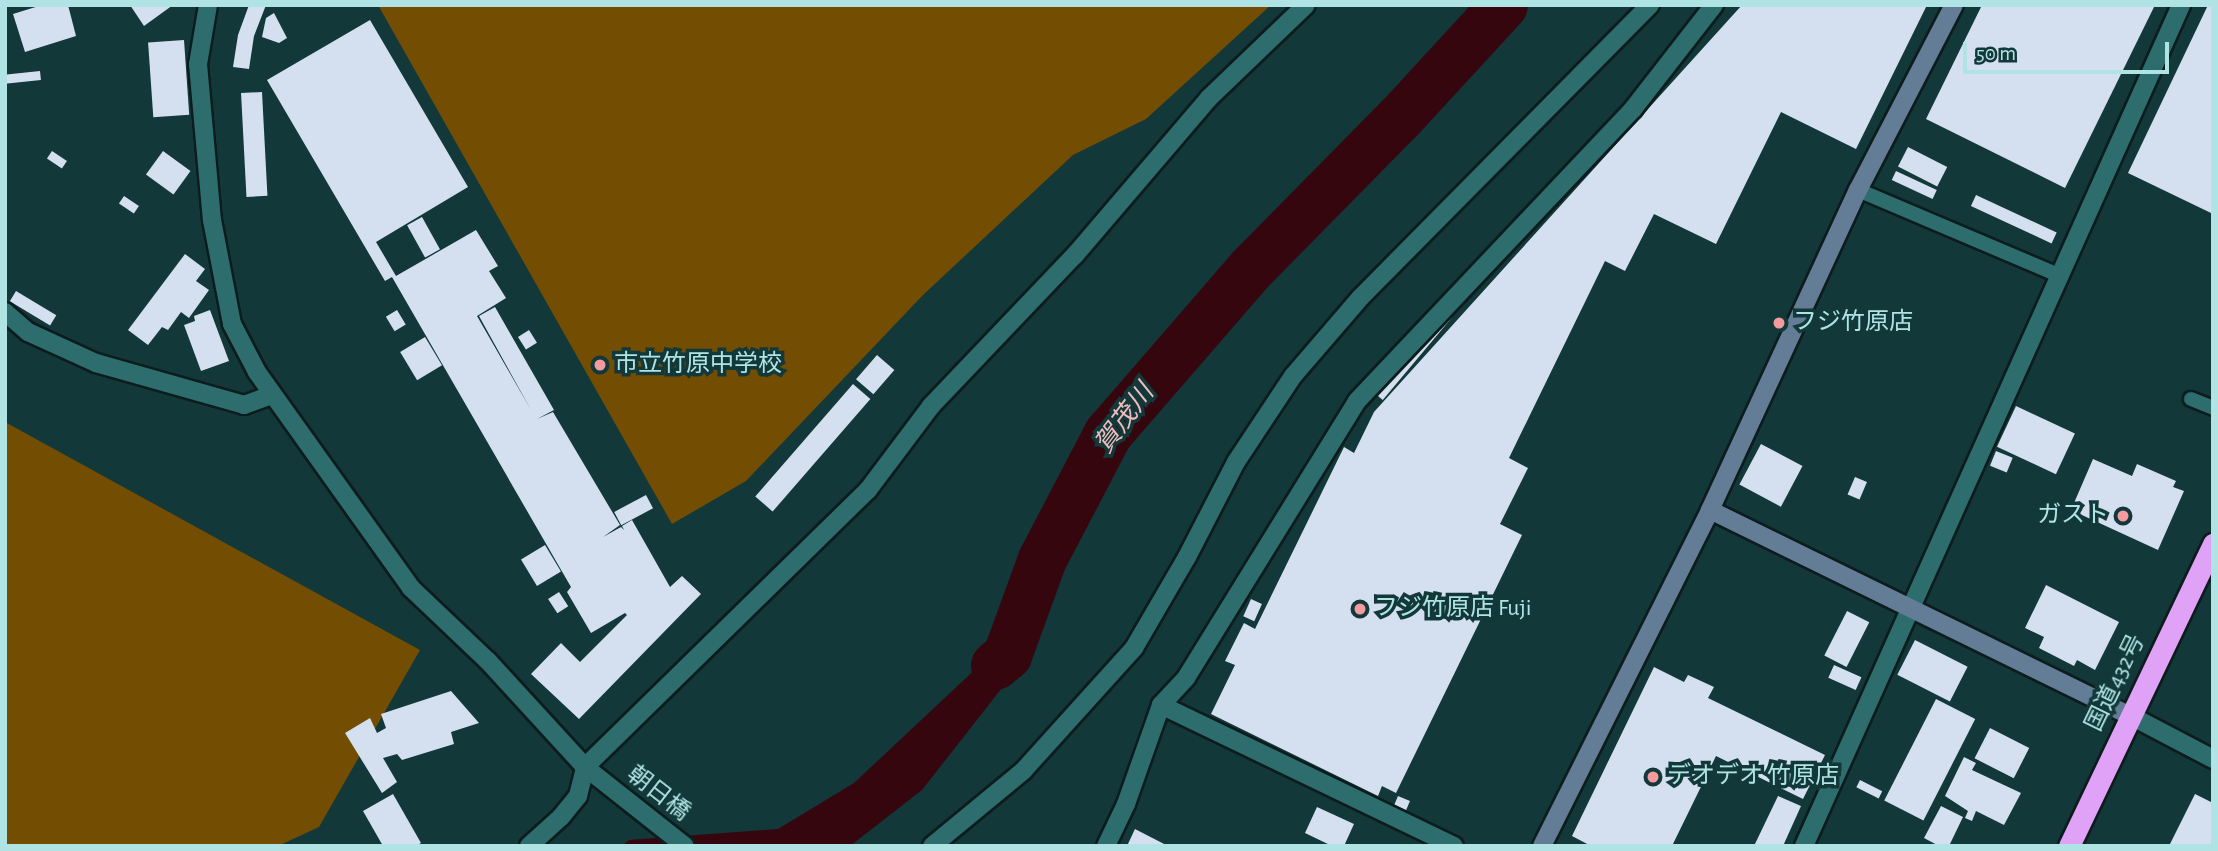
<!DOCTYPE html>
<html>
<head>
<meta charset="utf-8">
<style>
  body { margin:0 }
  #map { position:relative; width:2218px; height:851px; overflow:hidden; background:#123839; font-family:"Alegreya Sans","Noto Sans JP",sans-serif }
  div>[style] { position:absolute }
  .green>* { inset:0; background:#734d01 }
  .water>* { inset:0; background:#36060e }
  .river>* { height:49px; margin:-24.5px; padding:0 24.5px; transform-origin:24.5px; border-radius:24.5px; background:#36060e }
  .building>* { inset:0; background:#d4e0f0; transform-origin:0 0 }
  .roads { filter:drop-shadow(2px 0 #0d1c1d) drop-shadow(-2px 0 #0d1c1d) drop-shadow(0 2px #0d1c1d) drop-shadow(0 -2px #0d1c1d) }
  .lane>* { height:14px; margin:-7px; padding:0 7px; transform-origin:7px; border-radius:7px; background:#2e6d6e }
  .street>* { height:18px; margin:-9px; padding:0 9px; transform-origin:9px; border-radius:9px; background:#2e6d6e }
  .secondary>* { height:18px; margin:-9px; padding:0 9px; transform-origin:9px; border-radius:9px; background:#637d97 }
  .highway>* { height:21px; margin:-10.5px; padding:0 10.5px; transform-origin:10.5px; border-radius:10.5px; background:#dfa2f7 }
  .dots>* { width:19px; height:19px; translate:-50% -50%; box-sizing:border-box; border:4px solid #123839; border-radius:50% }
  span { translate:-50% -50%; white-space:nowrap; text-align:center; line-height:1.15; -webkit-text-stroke:7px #123839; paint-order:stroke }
  .poi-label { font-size:24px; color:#b0e4e4 }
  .left { translate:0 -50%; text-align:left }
  .right { translate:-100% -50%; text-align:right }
  .street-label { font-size:24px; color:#b0e4e4 }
  .water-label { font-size:26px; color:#f2bcbe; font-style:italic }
  .frame { position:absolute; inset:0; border:7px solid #b0e4e4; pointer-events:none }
  .scale { position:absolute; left:1963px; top:42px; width:206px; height:32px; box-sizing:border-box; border:4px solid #b0e4e4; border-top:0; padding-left:9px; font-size:21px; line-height:24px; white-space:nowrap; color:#b0e4e4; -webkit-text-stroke:5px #123839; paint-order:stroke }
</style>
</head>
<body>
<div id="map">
  <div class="green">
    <div style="clip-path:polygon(378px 5px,1271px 5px,1146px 119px,1073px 155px,923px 295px,746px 481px,672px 524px)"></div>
    <div style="clip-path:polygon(5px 422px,420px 650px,319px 827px,278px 846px,5px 846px)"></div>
  </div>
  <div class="water">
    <div style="clip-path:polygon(1025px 607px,1023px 661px,922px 790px,850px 846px,622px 846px,629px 840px,778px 829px,854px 783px,998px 648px)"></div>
  </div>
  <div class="river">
    <div style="left:995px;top:665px;width:16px;rotate:-40deg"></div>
    <div style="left:1007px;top:655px;width:102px;rotate:-70deg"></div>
    <div style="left:1042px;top:559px;width:142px;rotate:-62.4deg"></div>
    <div style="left:1108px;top:433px;width:218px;rotate:-49.1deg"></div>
    <div style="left:1251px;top:268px;width:212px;rotate:-45.4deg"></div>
    <div style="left:1400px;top:117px;width:152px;rotate:-47.4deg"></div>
  </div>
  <div class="building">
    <div style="clip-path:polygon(42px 5px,68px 5px,76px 36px,25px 52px,13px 14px)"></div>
    <div style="clip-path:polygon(130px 5px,173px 5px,144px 26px)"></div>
    <div style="clip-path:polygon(249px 5px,266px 5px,254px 36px,249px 69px,233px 67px,238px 35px)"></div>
    <div style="clip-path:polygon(1742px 5px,1927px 5px,1856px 149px,1781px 112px,1716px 244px,1654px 214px,1625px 271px,1605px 261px,1509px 458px,1528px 468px,1500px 524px,1522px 535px,1396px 793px,1382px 786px,1378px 796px,1211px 714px,1235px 665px,1225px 661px,1244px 623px,1255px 629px,1344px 447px,1354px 453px,1374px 412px)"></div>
    <div style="clip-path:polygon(1982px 5px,2155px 5px,2065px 188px,1926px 119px)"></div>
    <div style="clip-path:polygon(2208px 5px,2213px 5px,2211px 213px,2128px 173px)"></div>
    <div style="clip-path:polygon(274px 13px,287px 38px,279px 43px,262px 37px,266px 18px)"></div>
    <div style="clip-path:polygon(370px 20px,468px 187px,376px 242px,396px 276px,476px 230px,498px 266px,489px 271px,506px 298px,477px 316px,531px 410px,479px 316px,495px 307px,554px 410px,537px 419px,553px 412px,620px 525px,603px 537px,621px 527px,624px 530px,622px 526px,632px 520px,670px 587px,682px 576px,701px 594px,579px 719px,531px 674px,561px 643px,580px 662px,627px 615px,625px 613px,591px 633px,567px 592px,571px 587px,392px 277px,385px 281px,267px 80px)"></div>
    <div style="left:184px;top:40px;width:75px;height:36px;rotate:86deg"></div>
    <div style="left:40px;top:71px;width:9px;height:36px;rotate:84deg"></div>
    <div style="left:262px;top:92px;width:104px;height:21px;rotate:87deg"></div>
    <div style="left:1908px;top:147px;width:44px;height:22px;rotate:27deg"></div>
    <div style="left:52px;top:151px;width:18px;height:9px;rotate:34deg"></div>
    <div style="left:163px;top:151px;width:34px;height:29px;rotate:36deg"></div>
    <div style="left:1896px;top:171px;width:45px;height:10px;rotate:25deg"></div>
    <div style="left:1976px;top:195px;width:89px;height:12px;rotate:25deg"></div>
    <div style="left:124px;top:196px;width:18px;height:9px;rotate:34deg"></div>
    <div style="left:422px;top:217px;width:37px;height:17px;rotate:61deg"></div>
    <div style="clip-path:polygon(185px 254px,205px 269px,196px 281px,209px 290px,189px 318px,181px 312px,168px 330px,162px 327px,148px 345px,128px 330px)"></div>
    <div style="left:16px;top:291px;width:47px;height:12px;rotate:31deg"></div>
    <div style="clip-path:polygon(210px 310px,229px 361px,201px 371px,184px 325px,195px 321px,194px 316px)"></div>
    <div style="left:397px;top:310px;width:17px;height:13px;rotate:59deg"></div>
    <div style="left:1446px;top:312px;width:8px;height:108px;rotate:40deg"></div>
    <div style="left:529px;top:330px;width:15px;height:13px;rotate:58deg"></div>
    <div style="left:425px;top:337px;width:33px;height:29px;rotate:59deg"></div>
    <div style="left:877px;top:355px;width:23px;height:32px;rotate:41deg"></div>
    <div style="left:853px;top:384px;width:23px;height:149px;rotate:41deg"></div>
    <div style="left:2016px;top:406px;width:65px;height:45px;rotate:25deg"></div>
    <div style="left:1761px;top:444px;width:47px;height:46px;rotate:28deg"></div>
    <div style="left:1996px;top:451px;width:18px;height:16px;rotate:22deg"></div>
    <div style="clip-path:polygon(2093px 459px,2132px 476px,2137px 464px,2176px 481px,2173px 487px,2184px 491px,2158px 550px,2071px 510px)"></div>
    <div style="left:1855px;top:477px;width:13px;height:19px;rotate:23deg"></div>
    <div style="left:646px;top:495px;width:15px;height:36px;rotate:62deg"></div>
    <div style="left:545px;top:545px;width:31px;height:28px;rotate:59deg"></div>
    <div style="clip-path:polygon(2046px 585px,2119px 622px,2095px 670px,2077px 660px,2074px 666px,2039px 648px,2044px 637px,2025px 628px)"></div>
    <div style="left:559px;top:592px;width:17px;height:13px;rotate:57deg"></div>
    <div style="left:1251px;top:599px;width:12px;height:19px;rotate:24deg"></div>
    <div style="left:1847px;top:611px;width:25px;height:50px;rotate:27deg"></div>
    <div style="left:1915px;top:640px;width:59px;height:39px;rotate:27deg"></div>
    <div style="left:1834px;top:665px;width:30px;height:14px;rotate:24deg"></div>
    <div style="clip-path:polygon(1654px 667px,1684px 682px,1688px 675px,1714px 687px,1708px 698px,1825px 755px,1803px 799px,1716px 756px,1672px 846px,1591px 846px,1572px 836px)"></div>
    <div style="clip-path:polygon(451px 691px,479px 723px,451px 732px,454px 744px,402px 760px,397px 754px,383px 758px,397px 782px,382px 793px,345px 733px,370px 718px,377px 733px,386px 728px,381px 714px)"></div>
    <div style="left:1936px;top:699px;width:44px;height:114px;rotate:27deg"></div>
    <div style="left:1990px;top:728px;width:44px;height:34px;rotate:27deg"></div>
    <div style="clip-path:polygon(1964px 757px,1976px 763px,1972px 770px,2021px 793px,2004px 825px,1976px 811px,1972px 821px,1965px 818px,1968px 811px,1945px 796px)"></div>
    <div style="left:1860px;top:780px;width:25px;height:8px;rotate:27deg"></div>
    <div style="clip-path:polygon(393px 794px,421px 843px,415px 846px,383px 846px,363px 811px)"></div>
    <div style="clip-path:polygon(2195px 794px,2213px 803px,2213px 846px,2169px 846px)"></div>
    <div style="left:1398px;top:796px;width:13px;height:10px;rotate:23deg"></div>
    <div style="clip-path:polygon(1778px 796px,1801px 806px,1783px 846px,1754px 846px)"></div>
    <div style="clip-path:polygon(1941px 806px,1963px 817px,1949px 846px,1939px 846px,1924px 838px)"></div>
    <div style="clip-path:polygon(1317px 807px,1354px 824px,1344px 846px,1332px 846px,1305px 833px)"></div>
    <div style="clip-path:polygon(1135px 829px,1168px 846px,1127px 846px)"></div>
  </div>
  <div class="roads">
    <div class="lane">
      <div style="left:1858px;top:190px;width:217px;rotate:23deg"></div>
      <div style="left:2191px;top:399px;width:24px;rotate:22deg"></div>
    </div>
    <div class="street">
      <div style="left:208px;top:5px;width:60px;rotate:99.6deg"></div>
      <div style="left:198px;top:64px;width:157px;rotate:84.9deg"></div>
      <div style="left:212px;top:220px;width:106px;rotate:79.1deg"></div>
      <div style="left:232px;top:324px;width:54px;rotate:62.5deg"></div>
      <div style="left:257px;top:372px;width:265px;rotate:54.5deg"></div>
      <div style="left:411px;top:588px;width:106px;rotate:43.5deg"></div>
      <div style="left:488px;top:661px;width:144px;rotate:47.5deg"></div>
      <div style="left:585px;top:767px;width:127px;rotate:38.3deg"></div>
      <div style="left:5px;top:312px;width:30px;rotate:41deg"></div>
      <div style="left:28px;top:332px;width:75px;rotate:24.5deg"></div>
      <div style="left:96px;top:363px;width:154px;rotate:15.8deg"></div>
      <div style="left:244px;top:405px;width:30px;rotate:-20deg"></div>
      <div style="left:1161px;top:705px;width:325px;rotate:25.7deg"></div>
      <div style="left:2129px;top:715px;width:95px;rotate:27.6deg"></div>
      <div style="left:529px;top:846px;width:43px;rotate:-42.2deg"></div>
      <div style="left:561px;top:817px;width:27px;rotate:-51deg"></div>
      <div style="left:578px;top:796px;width:30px;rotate:-76deg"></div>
      <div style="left:585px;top:767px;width:396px;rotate:-44.4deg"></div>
      <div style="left:868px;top:490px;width:105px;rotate:-53.1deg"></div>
      <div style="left:931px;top:406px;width:209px;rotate:-46.4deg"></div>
      <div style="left:1075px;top:255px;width:206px;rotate:-49.5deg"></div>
      <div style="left:1209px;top:98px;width:134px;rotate:-43.8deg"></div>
      <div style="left:932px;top:846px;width:118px;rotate:-39.5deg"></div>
      <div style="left:1023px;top:771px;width:166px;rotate:-47.9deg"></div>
      <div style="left:1134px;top:648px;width:105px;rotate:-59.8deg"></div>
      <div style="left:1187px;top:557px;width:107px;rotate:-62.7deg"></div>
      <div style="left:1236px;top:462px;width:103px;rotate:-56.5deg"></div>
      <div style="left:1293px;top:376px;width:104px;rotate:-49.3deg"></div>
      <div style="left:1361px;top:297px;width:411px;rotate:-45.3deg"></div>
      <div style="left:1106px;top:846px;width:47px;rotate:-64.5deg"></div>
      <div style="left:1126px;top:804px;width:105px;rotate:-70.5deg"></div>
      <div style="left:1161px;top:705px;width:37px;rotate:-47deg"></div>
      <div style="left:1186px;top:678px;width:326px;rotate:-58.3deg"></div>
      <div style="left:1357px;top:401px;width:402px;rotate:-46.6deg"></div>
      <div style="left:1633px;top:109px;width:132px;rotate:-52.1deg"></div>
      <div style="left:1804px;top:846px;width:922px;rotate:-65.85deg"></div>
    </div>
    <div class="secondary">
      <div style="left:1710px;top:510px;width:466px;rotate:26.1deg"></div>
      <div style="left:1542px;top:846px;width:376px;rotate:-63.4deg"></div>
      <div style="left:1710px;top:510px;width:353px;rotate:-65.2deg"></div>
      <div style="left:1858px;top:190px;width:208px;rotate:-62.6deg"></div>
    </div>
    <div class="highway">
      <div style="left:2069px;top:846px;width:335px;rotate:-64.5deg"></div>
    </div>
  </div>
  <div class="dots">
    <div style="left:1779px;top:323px;background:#f49b9f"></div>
    <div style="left:600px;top:365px;background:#f49b9f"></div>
    <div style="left:2123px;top:516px;background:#f49b9f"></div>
    <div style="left:1360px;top:609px;background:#f49b9f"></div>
    <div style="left:1653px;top:777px;background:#f49b9f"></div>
  </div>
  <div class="poi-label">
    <span class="left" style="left:1793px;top:323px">フジ竹原店</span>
    <span class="left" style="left:614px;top:365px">市立竹原中学校</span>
    <span class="right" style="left:2109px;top:516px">ガスト</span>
    <span class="left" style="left:1374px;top:609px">フジ竹原店 Fuji</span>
    <span class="left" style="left:1667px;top:777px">デオデオ 竹原店</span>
  </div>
  <div class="street-label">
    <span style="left:2116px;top:683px;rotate:-64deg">国道432号</span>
    <span style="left:658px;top:794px;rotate:38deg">朝日橋</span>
  </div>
  <div class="water-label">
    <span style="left:1125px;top:419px;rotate:-53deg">賀茂川</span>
  </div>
  <div class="frame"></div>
  <div class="scale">50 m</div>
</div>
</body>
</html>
